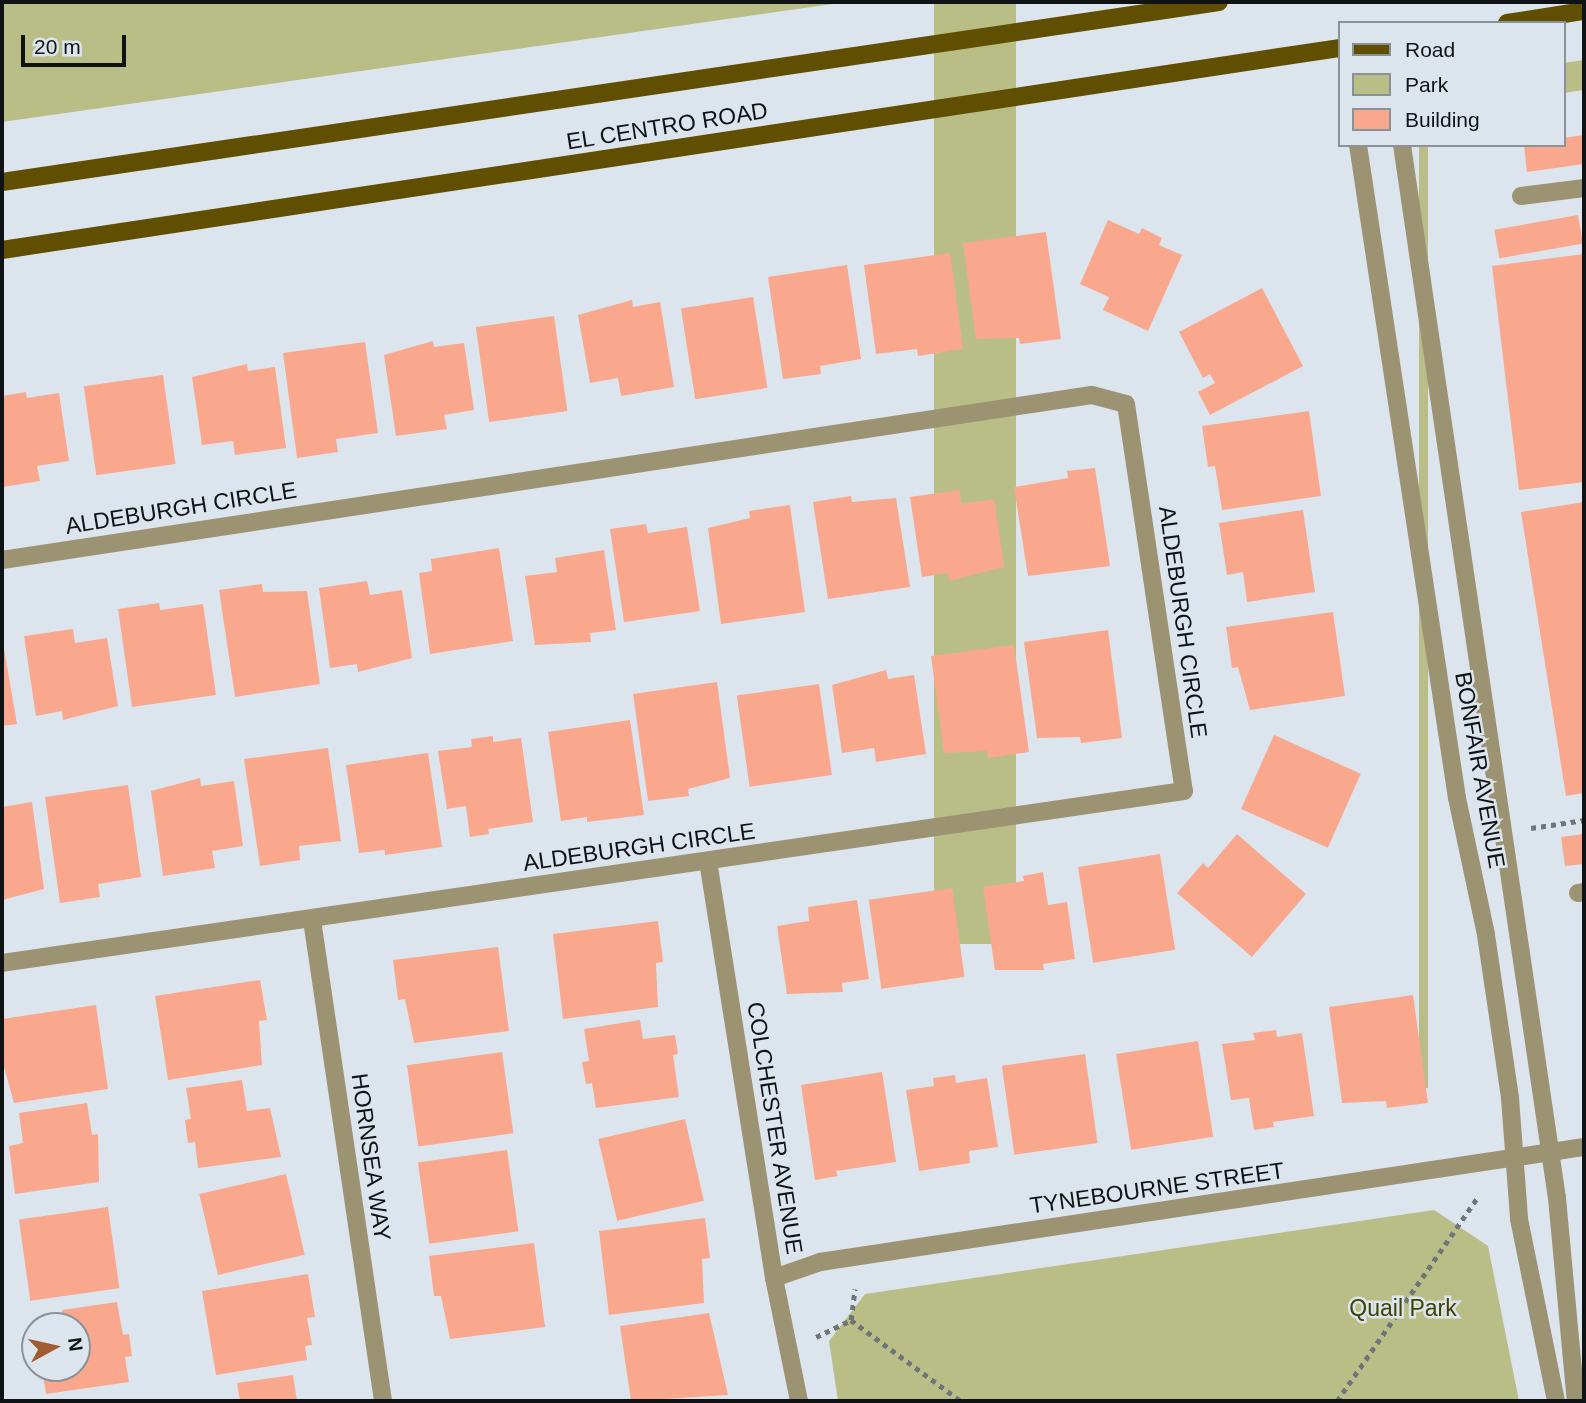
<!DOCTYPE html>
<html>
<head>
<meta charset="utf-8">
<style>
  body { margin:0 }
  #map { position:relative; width:1586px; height:1403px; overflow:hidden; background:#dce5ed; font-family:Arial,sans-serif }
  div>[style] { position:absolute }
  .green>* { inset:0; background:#b9be87; transform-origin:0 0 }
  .building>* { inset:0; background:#faa88d; transform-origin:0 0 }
  .path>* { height:4.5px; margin-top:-2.25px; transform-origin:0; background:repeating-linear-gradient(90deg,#6f757a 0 5px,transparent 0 10px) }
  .minor>* { height:18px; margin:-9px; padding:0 9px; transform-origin:9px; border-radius:9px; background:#9c9372 }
  .major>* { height:18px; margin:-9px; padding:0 9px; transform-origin:9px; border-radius:9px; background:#614f01 }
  span { translate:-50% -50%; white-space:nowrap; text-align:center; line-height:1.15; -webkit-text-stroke:5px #dce5ed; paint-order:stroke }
  .street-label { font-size:23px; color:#101316 }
  .park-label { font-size:23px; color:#404201 }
  .frame { position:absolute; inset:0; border:4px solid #101316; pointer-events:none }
  .legend { position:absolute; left:1338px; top:21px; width:228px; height:126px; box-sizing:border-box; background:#dce5ed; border:2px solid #8a9197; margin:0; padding:9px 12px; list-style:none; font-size:21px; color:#101316 }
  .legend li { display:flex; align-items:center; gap:14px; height:35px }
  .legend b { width:35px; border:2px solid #8a9197 }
  .north { position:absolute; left:21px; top:1312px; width:70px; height:70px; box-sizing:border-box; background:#dce5ed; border:2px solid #8a9197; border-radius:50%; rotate:82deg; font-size:19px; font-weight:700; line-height:28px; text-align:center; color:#101316 }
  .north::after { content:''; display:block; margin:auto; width:24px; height:32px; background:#a15c2f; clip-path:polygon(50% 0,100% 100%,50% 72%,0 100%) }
  .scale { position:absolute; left:21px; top:35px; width:105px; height:32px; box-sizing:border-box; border:4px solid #101316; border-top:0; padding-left:9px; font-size:21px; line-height:24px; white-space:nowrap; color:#101316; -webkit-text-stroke:5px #dce5ed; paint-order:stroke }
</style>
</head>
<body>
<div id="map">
  <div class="green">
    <div style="clip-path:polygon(2px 2px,847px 2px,2px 122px)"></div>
    <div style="left:934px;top:2px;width:82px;height:942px"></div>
    <div style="clip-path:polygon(1584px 60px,1584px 90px,1563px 93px,1563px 63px)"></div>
    <div style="left:1419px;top:145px;width:9px;height:943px"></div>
    <div style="clip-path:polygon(1434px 1210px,1488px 1246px,1519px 1401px,838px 1401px,829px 1341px,865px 1294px)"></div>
  </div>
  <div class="building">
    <div style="clip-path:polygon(1584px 135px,1584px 164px,1527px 172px,1524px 145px,1563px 145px,1563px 138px)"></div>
    <div style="left:1578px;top:215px;width:29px;height:85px;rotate:80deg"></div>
    <div style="clip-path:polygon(1108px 220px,1139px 234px,1142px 228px,1162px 238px,1159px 245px,1182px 255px,1148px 331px,1103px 310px,1109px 297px,1080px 284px)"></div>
    <div style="clip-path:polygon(1046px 232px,1061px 339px,1020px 344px,1019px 338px,976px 339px,963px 243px)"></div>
    <div style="clip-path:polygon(950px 253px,963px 349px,918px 356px,917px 349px,876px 354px,864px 265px)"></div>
    <div style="clip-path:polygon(1584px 254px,1584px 482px,1519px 490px,1492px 266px)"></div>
    <div style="clip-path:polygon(847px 265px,861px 359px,820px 366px,821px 374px,783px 379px,768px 277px)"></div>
    <div style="clip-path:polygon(1262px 288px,1303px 366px,1210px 415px,1198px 392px,1215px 383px,1210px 374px,1203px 378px,1179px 332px)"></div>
    <div style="left:753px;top:297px;width:92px;height:73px;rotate:81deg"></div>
    <div style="clip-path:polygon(632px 300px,633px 307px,660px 302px,674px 387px,621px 396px,618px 378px,590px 383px,578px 315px)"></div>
    <div style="left:554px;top:316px;width:96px;height:79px;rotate:82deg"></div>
    <div style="clip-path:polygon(433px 341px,434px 347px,464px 343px,474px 410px,444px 415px,447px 429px,396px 436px,384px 355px)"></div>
    <div style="clip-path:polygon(365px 342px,378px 433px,336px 439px,338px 452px,297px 458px,283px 353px)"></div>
    <div style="clip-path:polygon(247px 364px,248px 371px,275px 367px,286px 448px,235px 455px,233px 441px,202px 445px,192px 377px)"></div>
    <div style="left:163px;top:375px;width:90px;height:80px;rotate:82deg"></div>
    <div style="clip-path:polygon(26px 392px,27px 398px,59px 393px,69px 461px,37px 466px,40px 481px,2px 487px,2px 396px)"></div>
    <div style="clip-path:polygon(1309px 411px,1321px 496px,1222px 510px,1215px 466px,1208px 467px,1202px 426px)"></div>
    <div style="clip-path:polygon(1095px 468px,1110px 566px,1028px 576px,1014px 487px,1068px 478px,1067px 471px)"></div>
    <div style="clip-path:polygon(960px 490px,961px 504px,994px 499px,1004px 567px,949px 581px,948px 573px,922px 577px,910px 497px)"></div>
    <div style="clip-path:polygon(851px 496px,852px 502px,896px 498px,910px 587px,828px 599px,813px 502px)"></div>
    <div style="clip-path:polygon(1584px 502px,1584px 793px,1566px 796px,1521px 512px)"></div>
    <div style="clip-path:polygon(790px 505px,805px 612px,721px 624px,708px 528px,750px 518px,749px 511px)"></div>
    <div style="clip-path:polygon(1303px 510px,1315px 592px,1247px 602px,1243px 572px,1227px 575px,1219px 523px)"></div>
    <div style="clip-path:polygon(646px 524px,648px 533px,687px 527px,700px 611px,624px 622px,610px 529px)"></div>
    <div style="clip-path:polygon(499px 548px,513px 641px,430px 654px,419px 573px,432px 571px,431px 559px)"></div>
    <div style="clip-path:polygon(604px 550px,616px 630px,590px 633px,591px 642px,535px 645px,525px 576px,557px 572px,555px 558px)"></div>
    <div style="clip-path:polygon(367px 581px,370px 595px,402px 590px,412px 658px,358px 672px,357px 664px,330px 668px,319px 588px)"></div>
    <div style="clip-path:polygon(262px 584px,263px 592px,307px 591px,320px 684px,235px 697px,219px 590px)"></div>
    <div style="clip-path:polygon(159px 603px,160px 610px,203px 604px,216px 695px,132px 707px,118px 609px)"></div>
    <div style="clip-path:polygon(1333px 612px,1345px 696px,1250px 710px,1238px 667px,1232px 668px,1226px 627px)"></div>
    <div style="clip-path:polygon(73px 629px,75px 643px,107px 638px,118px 706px,63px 720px,62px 711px,36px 716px,24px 636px)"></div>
    <div style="clip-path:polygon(1108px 630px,1122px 738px,1081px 743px,1080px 737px,1037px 738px,1024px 642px)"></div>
    <div style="clip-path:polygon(2px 637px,17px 724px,2px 726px)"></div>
    <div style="clip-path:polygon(1014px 645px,1029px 752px,988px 758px,987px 751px,944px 753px,931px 656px)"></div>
    <div style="clip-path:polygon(886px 670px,888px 679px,914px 675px,926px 754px,876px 762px,874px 748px,842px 753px,832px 685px)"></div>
    <div style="clip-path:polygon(717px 682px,730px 778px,688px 789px,689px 796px,648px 801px,633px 694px)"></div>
    <div style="left:819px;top:684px;width:92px;height:83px;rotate:82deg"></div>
    <div style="clip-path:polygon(630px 720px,644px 815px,587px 822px,587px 817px,561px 821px,548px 732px)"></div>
    <div style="left:1274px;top:735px;width:95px;height:81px;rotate:24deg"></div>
    <div style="clip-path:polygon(493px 736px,493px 742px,521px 738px,533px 822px,488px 829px,489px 834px,470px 837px,466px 806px,447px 809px,438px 751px,472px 747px,471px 739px)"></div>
    <div style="clip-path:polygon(328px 748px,341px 841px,299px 846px,300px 860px,260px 866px,244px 759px)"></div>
    <div style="clip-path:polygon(428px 753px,442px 847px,385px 855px,385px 850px,359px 853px,346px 765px)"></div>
    <div style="clip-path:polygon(200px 778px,201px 786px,234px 781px,243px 846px,212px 851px,215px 868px,163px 876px,151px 791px)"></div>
    <div style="clip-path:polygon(128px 785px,141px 877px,98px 884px,100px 897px,60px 903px,45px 797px)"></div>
    <div style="clip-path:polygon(32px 802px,44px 889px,2px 900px,2px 807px)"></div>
    <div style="clip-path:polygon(1237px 834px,1306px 894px,1252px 957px,1177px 893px,1203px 863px,1208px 868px)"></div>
    <div style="clip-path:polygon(1584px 834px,1584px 864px,1565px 866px,1561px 837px)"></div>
    <div style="left:1160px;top:854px;width:97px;height:83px;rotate:81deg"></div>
    <div style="clip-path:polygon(1043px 872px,1048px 905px,1067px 902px,1075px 959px,1043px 964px,1044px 970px,995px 970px,983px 887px,1024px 881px,1023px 876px)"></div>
    <div style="left:952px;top:888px;width:90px;height:84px;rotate:82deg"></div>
    <div style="clip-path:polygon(857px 900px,869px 979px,842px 983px,843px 992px,787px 994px,777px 926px,809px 921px,808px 907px)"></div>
    <div style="clip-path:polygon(658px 921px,663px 962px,656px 963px,658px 1007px,563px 1019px,553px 934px)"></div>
    <div style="clip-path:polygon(498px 947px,509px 1031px,414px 1043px,405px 999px,398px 1000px,393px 960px)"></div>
    <div style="clip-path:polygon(260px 980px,267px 1020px,259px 1021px,262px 1065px,168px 1080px,155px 996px)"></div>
    <div style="clip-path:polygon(1413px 995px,1428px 1103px,1387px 1108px,1386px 1101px,1342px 1103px,1329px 1007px)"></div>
    <div style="clip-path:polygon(96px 1005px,108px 1089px,14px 1103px,2px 1060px,2px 1019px)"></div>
    <div style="clip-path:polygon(640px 1020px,643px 1039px,675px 1035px,678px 1054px,673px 1055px,679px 1097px,596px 1108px,592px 1083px,586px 1084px,582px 1062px,589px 1061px,584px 1029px)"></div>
    <div style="clip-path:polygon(1276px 1030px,1277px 1037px,1302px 1033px,1314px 1116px,1273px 1122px,1274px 1127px,1254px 1130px,1249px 1098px,1231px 1100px,1222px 1044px,1255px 1040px,1253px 1033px)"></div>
    <div style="left:1198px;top:1041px;width:97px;height:83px;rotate:81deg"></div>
    <div style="left:502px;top:1052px;width:82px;height:96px;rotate:82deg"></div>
    <div style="left:1085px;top:1054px;width:90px;height:84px;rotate:82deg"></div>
    <div style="clip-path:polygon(882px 1072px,896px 1162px,836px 1171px,838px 1176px,815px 1180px,801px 1085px)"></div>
    <div style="clip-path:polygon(955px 1075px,956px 1083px,987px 1078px,998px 1147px,969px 1151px,970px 1163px,919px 1171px,906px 1090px,934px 1086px,933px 1078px)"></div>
    <div style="clip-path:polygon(242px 1080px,247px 1111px,270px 1108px,281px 1157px,198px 1168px,195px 1142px,188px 1143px,185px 1120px,191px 1119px,186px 1088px)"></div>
    <div style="clip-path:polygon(87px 1103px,92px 1135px,98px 1134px,99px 1182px,15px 1194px,9px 1146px,23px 1143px,19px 1113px)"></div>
    <div style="left:685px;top:1119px;width:84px;height:89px;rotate:77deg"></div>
    <div style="left:507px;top:1150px;width:82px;height:90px;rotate:82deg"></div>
    <div style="left:286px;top:1174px;width:83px;height:89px;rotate:77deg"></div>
    <div style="left:108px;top:1207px;width:82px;height:90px;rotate:82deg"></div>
    <div style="clip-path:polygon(705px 1218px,710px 1258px,702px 1259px,704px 1303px,609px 1315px,599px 1231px)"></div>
    <div style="clip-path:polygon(534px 1243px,545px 1327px,450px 1339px,441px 1296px,434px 1296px,429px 1256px)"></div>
    <div style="clip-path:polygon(308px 1274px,315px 1317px,307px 1318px,312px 1345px,305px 1346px,307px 1360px,216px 1375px,202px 1291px)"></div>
    <div style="clip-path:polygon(117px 1302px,123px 1335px,129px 1334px,132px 1356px,125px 1357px,129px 1382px,46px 1394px,42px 1368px,77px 1368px,77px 1326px,64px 1326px,62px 1310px)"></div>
    <div style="clip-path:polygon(709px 1313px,728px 1395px,631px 1401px,620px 1326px)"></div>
    <div style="clip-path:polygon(293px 1375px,297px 1401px,240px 1401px,237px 1383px)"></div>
  </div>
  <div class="path">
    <div style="left:1531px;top:828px;width:54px;rotate:-8.6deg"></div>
    <div style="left:851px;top:1320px;width:137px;rotate:36.4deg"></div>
    <div style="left:851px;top:1320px;width:31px;rotate:-83deg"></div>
    <div style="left:816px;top:1337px;width:39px;rotate:-26deg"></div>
    <div style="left:1337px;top:1401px;width:247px;rotate:-55.4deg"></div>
  </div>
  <div class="minor">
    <div style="left:1358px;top:145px;width:660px;rotate:81.38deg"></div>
    <div style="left:1457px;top:798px;width:140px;rotate:78deg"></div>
    <div style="left:1486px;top:935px;width:165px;rotate:81.6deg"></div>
    <div style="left:1510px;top:1098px;width:121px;rotate:85.7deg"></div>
    <div style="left:1519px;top:1219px;width:186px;rotate:78.5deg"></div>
    <div style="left:1402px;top:145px;width:1064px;rotate:81.63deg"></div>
    <div style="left:1557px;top:1198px;width:204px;rotate:84.7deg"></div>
    <div style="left:1521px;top:196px;width:64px;rotate:-7.2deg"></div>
    <div style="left:2px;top:560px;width:1102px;rotate:-8.61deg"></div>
    <div style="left:1092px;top:395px;width:35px;rotate:15deg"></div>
    <div style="left:1126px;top:404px;width:391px;rotate:81.5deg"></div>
    <div style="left:1184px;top:791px;width:1194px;rotate:171.72deg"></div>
    <div style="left:708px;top:861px;width:422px;rotate:81deg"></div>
    <div style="left:774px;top:1278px;width:126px;rotate:78.5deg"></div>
    <div style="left:1578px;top:893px;width:6px;rotate:-9deg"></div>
    <div style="left:312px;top:920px;width:486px;rotate:81.6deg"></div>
    <div style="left:774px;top:1278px;width:49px;rotate:-19.2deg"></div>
    <div style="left:820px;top:1262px;width:773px;rotate:-8.56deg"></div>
  </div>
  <div class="major">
    <div style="left:1507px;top:23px;width:78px;rotate:-8.9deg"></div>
    <div style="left:2px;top:182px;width:1230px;rotate:-8.41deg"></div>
    <div style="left:2px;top:250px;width:1352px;rotate:-8.59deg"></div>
  </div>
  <div class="street-label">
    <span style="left:667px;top:126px;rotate:-9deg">EL CENTRO ROAD</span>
    <span style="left:181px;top:508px;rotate:-9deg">ALDEBURGH CIRCLE</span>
    <span style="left:1183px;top:622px;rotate:82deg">ALDEBURGH CIRCLE</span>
    <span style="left:1480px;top:770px;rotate:80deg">BONFAIR AVENUE</span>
    <span style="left:639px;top:847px;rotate:-8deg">ALDEBURGH CIRCLE</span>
    <span style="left:775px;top:1128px;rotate:81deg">COLCHESTER AVENUE</span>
    <span style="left:371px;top:1157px;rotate:82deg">HORNSEA WAY</span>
    <span style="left:1157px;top:1188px;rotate:-8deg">TYNEBOURNE STREET</span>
  </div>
  <div class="park-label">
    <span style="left:1403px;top:1308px">Quail Park</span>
  </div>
  <div class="frame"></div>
  <ul class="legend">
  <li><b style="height:9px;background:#614f01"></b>Road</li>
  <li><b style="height:19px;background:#b9be87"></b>Park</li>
  <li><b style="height:19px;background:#faa88d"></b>Building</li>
  </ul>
  <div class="north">N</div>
  <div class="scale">20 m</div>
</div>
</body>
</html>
